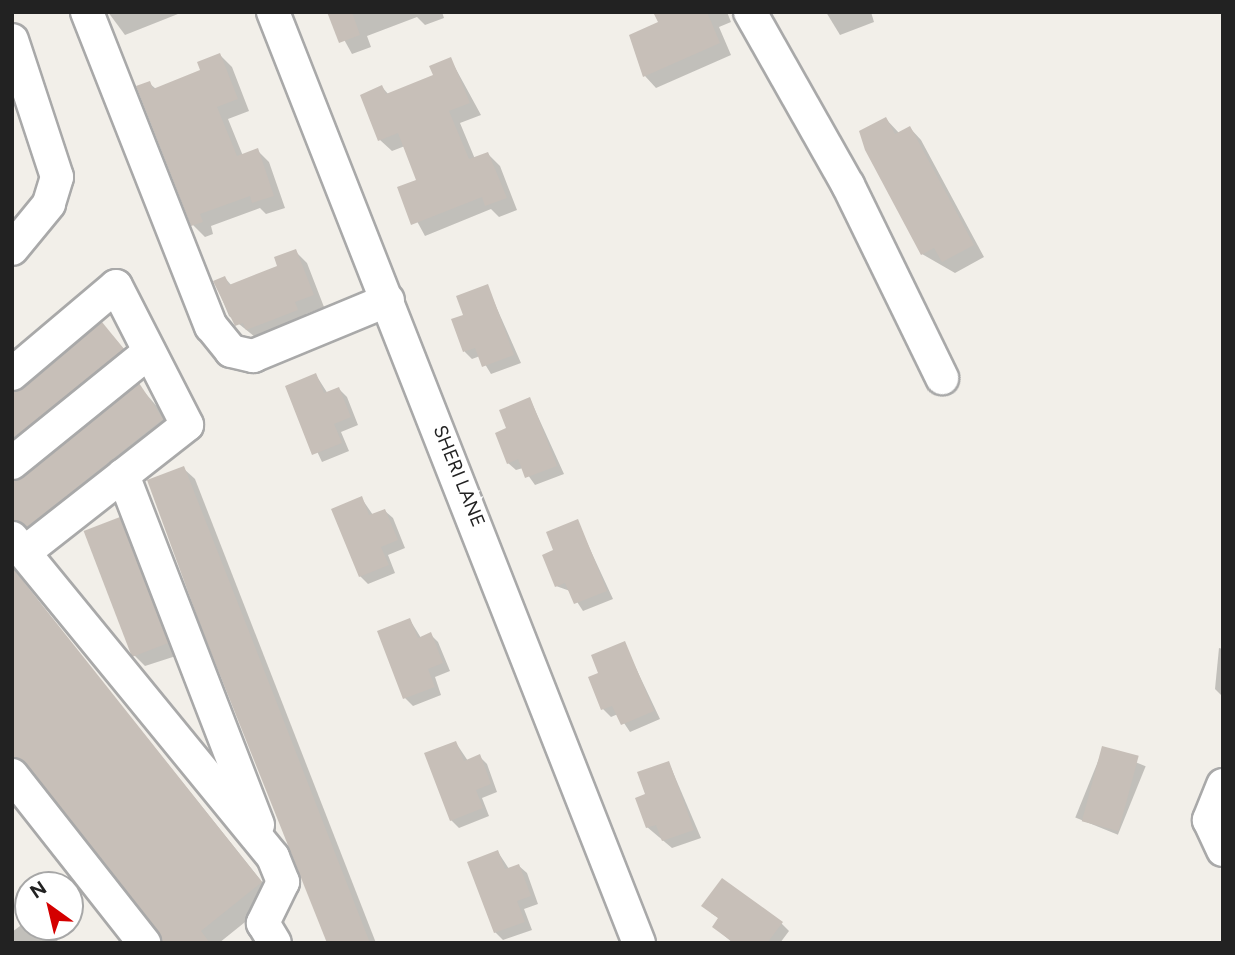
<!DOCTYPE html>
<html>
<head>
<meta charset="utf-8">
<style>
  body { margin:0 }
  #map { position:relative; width:1235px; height:955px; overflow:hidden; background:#f2efe9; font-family:Figtree,sans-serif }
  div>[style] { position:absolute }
  .shadow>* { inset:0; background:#0003; transform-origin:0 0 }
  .building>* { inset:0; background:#c7bfb8; transform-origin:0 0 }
  .roads { filter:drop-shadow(2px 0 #a9a9a9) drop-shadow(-2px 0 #a9a9a9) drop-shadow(0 2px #a9a9a9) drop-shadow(0 -2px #a9a9a9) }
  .minor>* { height:32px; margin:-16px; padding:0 16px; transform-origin:16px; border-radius:16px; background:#fff }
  span { translate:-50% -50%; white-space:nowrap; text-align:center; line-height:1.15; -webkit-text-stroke:7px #fff; paint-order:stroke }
  .street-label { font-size:19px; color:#222 }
  .frame { position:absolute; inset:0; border:14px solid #222; pointer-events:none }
  .north { position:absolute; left:14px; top:871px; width:70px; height:70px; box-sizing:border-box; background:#fff; border:2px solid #a7a7a7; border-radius:50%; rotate:326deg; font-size:19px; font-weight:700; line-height:28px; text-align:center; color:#222 }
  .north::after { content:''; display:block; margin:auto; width:24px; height:32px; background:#d40000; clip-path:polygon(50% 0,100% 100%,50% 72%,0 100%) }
</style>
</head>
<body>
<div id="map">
  <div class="shadow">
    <div style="clip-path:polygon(108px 12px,183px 12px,125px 35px)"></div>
    <div style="clip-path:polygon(329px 12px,442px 12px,444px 18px,425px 25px,417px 17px,367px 36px,371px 47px,352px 54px)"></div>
    <div style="clip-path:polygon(655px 12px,727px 12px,731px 22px,719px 27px,731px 55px,656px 88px,645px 76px,632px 36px,660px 23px)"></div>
    <div style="clip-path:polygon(826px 12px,871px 12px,874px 22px,840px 35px)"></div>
    <div style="clip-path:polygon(220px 55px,232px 67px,249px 111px,228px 119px,243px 156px,257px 150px,269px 162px,285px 208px,266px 214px,260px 208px,211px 226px,213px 234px,205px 237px,193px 225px,149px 83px,156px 89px,202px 71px)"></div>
    <div style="clip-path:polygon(451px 60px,481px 115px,460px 123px,475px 159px,488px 154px,500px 166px,517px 210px,499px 217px,491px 209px,425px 236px,399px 188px,418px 181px,405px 146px,392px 151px,380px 140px,382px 87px,389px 95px,435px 76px)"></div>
    <div style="clip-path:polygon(886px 119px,899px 133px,910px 128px,921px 140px,984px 257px,955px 273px,922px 254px)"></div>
    <div style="clip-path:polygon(295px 251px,307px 263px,324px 307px,306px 314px,309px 322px,260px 341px,229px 316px,215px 282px,225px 278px,232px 286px,279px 267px)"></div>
    <div style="clip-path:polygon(487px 286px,521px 363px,491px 374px,480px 356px,472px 359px,465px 352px,453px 320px,465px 316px)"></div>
    <div style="clip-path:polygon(102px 324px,137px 364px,12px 469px,12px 394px)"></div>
    <div style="clip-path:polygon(316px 375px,328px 394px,339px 389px,347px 397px,358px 425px,341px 432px,349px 451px,322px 462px,287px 387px)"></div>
    <div style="clip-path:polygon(139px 386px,169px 420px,12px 542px,12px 481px)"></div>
    <div style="clip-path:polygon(530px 399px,564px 474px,535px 485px,523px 468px,516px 470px,508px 463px,508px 429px)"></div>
    <div style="clip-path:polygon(183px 468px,195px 479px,376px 943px,329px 943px)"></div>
    <div style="clip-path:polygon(362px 499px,373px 515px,385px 511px,393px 518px,405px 548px,388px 555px,395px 573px,368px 584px,360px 576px)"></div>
    <div style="clip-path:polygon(119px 519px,131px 531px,179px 655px,145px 666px,133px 654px)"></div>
    <div style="clip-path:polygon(577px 521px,613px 599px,583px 611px,570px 591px,556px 586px,555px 551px)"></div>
    <div style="clip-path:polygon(12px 569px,275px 898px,219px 943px,165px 943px,38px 775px,12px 755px)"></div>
    <div style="clip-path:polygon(410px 620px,421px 638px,430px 634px,438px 642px,450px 671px,435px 677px,441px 695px,413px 706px,405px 698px)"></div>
    <div style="clip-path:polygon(624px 643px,660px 719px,630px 732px,618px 714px,611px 717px,603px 709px,600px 674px)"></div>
    <div style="clip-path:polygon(1219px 648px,1223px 649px,1223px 697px,1215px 689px)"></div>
    <div style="clip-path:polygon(456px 743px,468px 761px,479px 756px,487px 764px,497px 792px,482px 798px,489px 816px,459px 828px,451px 820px)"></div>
    <div style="left:1103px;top:749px;width:46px;height:74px;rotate:22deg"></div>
    <div style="clip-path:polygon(669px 763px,701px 838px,672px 848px,647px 827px,647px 795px)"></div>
    <div style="clip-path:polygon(498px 852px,509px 869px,519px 866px,527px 873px,538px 904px,524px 909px,532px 930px,503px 940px,495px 932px)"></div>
    <div style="clip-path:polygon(711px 913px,781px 923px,789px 931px,780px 943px,733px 943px,714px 927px,720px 919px)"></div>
    <div style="clip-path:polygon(24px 923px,38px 938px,47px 930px,60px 943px,12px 943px,12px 932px)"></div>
  </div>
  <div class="building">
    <div style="clip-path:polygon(327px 12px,352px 12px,360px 35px,339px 43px)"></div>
    <div style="clip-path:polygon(653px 12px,707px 12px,720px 43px,643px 77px,629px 35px,658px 22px)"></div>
    <div style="clip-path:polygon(220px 53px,238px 99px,217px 107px,237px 156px,258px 148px,274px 196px,252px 203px,250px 196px,200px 214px,203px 222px,191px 226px,136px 86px,150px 81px,153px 89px,200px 70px,197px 62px)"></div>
    <div style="clip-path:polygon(451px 57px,470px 103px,449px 111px,469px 159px,488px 152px,507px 198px,485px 206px,482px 197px,411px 225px,397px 187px,416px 180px,398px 133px,378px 141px,360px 95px,382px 85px,386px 94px,433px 75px,429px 66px)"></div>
    <div style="clip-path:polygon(886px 117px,895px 134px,910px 126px,974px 245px,942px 262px,934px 248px,921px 255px,865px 150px,859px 131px)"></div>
    <div style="clip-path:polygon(296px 249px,314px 295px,295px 302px,298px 310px,246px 330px,243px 323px,235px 326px,213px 281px,225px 276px,229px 285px,277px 266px,274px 257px)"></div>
    <div style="clip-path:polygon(488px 284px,514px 355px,482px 367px,475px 348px,463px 352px,451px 319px,463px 315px,456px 296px)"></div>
    <div style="clip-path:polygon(102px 322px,124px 349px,12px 439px,12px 392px)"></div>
    <div style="clip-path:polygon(316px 373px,324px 393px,339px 387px,351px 417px,334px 424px,342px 443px,312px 455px,285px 386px)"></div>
    <div style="clip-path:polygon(139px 383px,163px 419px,27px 527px,12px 520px,12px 481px)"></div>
    <div style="clip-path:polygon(530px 397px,557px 466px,525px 478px,518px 459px,507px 464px,495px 433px,506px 428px,499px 410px)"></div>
    <div style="clip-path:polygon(184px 466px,250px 634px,370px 943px,327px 943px,202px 630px,147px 480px)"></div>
    <div style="clip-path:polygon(362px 496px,369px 515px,385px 509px,398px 540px,381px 547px,389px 565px,359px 577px,331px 509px)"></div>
    <div style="left:120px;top:517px;width:135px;height:39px;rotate:69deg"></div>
    <div style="clip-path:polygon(578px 519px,607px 591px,574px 604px,565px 583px,555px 587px,542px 555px,553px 550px,546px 532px)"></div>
    <div style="clip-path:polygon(12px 567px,262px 882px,201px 931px,210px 943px,162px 943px,26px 764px,12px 757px)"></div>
    <div style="clip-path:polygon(410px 618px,418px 638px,431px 632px,443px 663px,428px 669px,435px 687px,403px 699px,377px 631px)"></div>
    <div style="clip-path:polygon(625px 641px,654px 711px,621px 725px,612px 706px,601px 710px,588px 677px,598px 673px,591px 655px)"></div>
    <div style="clip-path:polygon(456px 741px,464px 761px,480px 754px,491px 784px,476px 790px,483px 808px,450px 821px,424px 753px)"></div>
    <div style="left:1102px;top:746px;width:38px;height:78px;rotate:15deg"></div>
    <div style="clip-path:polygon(669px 761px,694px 830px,662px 841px,656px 825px,646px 828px,635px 798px,645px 794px,637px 772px)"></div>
    <div style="clip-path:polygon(498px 850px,505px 869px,519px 864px,531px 896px,517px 901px,525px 922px,494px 933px,467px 862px)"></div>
    <div style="clip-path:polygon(722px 878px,783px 922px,767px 943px,734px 943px,712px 927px,718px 918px,701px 906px)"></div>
  </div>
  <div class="roads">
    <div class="minor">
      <div style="left:87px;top:12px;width:338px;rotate:68.5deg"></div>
      <div style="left:211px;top:326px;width:32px;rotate:51deg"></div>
      <div style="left:231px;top:351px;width:23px;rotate:13deg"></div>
      <div style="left:253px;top:356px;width:146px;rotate:-22.5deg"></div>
      <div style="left:273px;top:12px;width:1000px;rotate:68.54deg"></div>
      <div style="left:750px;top:12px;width:199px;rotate:60.5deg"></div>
      <div style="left:848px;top:185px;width:215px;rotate:64deg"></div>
      <div style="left:12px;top:40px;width:144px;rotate:71.8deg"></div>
      <div style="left:57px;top:177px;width:28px;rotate:107deg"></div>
      <div style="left:49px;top:204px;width:58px;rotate:129.4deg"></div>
      <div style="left:12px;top:374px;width:136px;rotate:-40.2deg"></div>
      <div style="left:116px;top:286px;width:156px;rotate:62.9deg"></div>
      <div style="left:187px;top:425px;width:207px;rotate:141.9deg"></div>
      <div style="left:12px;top:463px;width:176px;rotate:-39deg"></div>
      <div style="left:123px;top:475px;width:375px;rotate:68.9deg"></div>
      <div style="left:12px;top:538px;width:412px;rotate:50.7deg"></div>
      <div style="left:273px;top:857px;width:27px;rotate:68deg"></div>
      <div style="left:283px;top:882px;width:46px;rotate:116deg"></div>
      <div style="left:263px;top:923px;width:23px;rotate:59deg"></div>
      <div style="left:12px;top:775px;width:214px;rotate:51.8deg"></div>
      <div style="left:1223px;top:785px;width:38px;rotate:112deg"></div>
      <div style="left:1209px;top:820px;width:33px;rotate:65deg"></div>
    </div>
  </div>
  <div class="street-label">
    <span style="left:459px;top:476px;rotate:68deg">SHERI LANE</span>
  </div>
  <div class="frame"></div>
  <div class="north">N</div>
</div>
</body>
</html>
